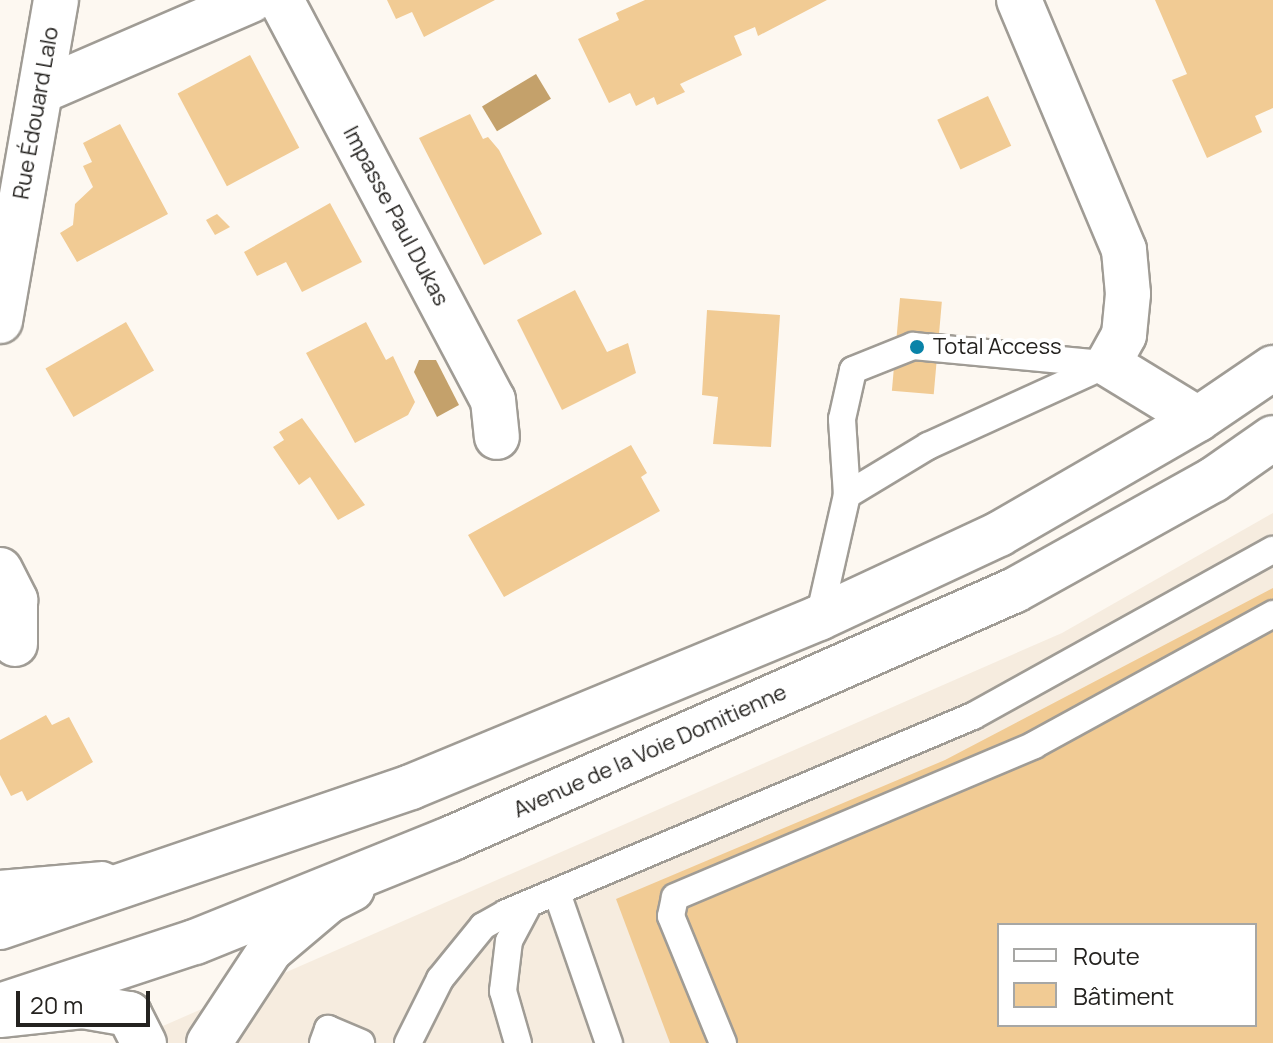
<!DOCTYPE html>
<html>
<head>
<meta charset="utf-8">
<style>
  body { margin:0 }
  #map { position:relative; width:1273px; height:1043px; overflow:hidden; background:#fdf8f1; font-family:Manrope,sans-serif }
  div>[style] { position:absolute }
  .built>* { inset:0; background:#f6ecdf }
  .water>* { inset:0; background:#c4a16b; transform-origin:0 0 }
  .building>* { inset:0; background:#f1cb94; transform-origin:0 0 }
  .roads { filter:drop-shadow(2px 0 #a09c95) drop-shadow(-2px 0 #a09c95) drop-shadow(0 2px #a09c95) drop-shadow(0 -2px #a09c95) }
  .service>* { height:26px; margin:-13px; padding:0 13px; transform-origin:13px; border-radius:13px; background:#fff }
  .minor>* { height:44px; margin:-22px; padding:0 22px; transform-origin:22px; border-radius:22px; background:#fff }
  .tertiary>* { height:44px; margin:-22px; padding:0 22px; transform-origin:22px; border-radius:22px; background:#fff }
  .primary>* { height:44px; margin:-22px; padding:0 22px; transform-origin:22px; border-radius:22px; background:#fff }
  .dots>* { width:22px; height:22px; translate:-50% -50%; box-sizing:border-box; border:4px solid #fff; border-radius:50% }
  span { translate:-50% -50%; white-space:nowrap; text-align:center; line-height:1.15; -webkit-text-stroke:8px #fff; paint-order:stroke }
  .street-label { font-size:22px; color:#24221f }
  .poi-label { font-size:22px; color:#24221f }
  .left { translate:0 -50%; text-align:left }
  .legend { position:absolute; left:997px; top:923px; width:260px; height:104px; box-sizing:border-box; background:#fff; border:2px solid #a7a7a5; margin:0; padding:10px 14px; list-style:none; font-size:24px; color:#24221f }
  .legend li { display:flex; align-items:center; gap:16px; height:40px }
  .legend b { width:40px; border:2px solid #a7a7a5 }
  .scale { position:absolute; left:16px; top:991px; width:134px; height:36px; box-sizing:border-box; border:4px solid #24221f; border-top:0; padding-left:10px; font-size:24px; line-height:28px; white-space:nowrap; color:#24221f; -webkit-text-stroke:6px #fff; paint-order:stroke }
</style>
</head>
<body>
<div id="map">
  <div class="built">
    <div style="clip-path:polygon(evenodd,1273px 513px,1273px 1043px,124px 1043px,1062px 633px,1273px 513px,999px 925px,1255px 925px,1255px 1025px,999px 1025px,999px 925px)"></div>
  </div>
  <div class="water">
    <div style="left:536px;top:74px;width:29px;height:63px;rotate:59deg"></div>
    <div style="clip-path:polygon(419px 360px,436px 360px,459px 405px,437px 417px,414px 372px)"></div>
  </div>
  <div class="building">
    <div style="clip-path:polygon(387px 0,495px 0,424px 37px,412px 12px,396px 19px)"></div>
    <div style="clip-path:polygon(645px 0,827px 0,758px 36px,755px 27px,734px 36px,742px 55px,680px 84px,685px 92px,657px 105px,654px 97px,636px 106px,630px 93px,609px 103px,578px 39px,619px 20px,616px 13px)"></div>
    <div style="clip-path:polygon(1155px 0,1273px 0,1273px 108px,1255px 116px,1262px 132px,1207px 158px,1172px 80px,1187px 74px)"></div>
    <div style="left:250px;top:55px;width:105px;height:82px;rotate:62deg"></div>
    <div style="left:988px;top:96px;width:55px;height:56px;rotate:65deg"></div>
    <div style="clip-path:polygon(470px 114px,483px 139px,488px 137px,499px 150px,542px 234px,484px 265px,419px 138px)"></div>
    <div style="clip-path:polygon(120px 124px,168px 214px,77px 262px,60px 233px,73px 225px,75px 204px,93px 187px,83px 166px,92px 162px,83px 143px)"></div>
    <div style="clip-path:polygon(330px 203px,362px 262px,302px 292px,286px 262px,257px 276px,244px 252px)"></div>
    <div style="clip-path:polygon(217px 214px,230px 227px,215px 235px,206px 220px)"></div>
    <div style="clip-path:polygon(575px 290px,607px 352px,628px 343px,636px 373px,562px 410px,517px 320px)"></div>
    <div style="left:900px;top:298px;width:42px;height:93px;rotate:5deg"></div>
    <div style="clip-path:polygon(707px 310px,780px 315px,771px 447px,713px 444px,718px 397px,702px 395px)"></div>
    <div style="left:126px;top:322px;width:56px;height:93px;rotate:60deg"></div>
    <div style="clip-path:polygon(366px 322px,386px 360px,393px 356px,415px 402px,408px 415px,355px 443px,306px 353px)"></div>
    <div style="clip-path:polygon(302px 418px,365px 505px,338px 520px,310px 477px,299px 485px,273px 447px,284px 440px,279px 432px)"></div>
    <div style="clip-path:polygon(631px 445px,647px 473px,641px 477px,660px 511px,504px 597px,468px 535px)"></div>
    <div style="clip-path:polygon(evenodd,1273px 588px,1273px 1043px,670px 1043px,616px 899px,945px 760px,1273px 588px,999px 925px,1255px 925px,1255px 1025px,999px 1025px,999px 925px)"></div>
    <div style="clip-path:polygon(46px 715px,52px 725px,69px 717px,93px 762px,27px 801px,22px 791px,11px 796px,0 775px,0 740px)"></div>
  </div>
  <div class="roads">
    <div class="service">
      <div style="left:847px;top:495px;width:76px;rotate:-93.8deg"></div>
      <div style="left:842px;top:419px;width:50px;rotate:-77.3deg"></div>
      <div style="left:853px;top:370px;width:65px;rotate:-21.8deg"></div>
      <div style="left:913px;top:346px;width:193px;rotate:5.4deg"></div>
      <div style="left:819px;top:618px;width:126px;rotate:-77.2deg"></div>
      <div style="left:847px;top:495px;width:95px;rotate:-31.2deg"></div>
      <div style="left:928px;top:446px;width:198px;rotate:-24.5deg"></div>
      <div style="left:557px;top:893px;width:159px;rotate:70.9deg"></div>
      <div style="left:323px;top:1043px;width:15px;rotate:-70deg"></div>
      <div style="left:328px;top:1029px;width:36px;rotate:23deg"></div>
      <div style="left:408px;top:1043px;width:72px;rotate:-63.4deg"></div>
      <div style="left:440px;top:979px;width:68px;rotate:-50.9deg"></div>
      <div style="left:483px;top:926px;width:26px;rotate:-29deg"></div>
      <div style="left:506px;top:913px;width:507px;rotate:-22.87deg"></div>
      <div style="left:973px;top:716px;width:343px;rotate:-29deg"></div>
      <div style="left:518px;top:1043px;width:54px;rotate:-106.1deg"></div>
      <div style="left:503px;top:991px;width:50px;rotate:-83.2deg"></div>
      <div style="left:509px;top:941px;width:40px;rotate:-62deg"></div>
      <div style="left:723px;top:1043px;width:137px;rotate:-112.3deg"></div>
      <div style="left:671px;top:916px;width:19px;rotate:-78deg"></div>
      <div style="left:675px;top:897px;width:390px;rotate:-22.9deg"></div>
      <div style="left:1034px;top:745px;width:273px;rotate:-28.7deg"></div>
    </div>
    <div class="minor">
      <div style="left:281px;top:0;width:453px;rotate:62.1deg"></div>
      <div style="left:493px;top:400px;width:37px;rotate:84deg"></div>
      <div style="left:1019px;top:0;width:271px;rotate:67.2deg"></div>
      <div style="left:1124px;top:250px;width:44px;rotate:84.8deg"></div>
      <div style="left:1128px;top:294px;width:41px;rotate:95.6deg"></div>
      <div style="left:1124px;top:335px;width:33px;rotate:119deg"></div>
      <div style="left:1108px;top:364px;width:105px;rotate:31.4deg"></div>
      <div style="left:41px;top:91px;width:229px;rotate:-23.4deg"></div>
      <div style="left:0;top:321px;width:326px;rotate:-80.1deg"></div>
      <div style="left:0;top:570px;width:34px;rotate:63deg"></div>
      <div style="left:15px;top:600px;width:44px;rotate:90deg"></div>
    </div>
    <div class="tertiary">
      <div style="left:0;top:893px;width:102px;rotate:-5deg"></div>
      <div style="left:2px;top:1015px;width:81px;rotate:-6.3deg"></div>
      <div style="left:83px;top:1006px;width:47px;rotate:9.9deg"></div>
      <div style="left:129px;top:1014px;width:33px;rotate:63deg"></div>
      <div style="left:209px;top:1043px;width:111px;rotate:-56.7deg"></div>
      <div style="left:270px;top:950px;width:76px;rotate:-40.2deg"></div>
      <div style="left:328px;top:901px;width:27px;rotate:-27deg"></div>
    </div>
    <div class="primary">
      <div style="left:0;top:927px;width:434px;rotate:-18.8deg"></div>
      <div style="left:411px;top:787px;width:442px;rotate:-22.5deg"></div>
      <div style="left:819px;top:618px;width:199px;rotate:-25deg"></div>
      <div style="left:999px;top:534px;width:230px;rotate:-30deg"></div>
      <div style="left:1198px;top:419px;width:91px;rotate:-34.2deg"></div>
      <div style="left:0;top:1006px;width:205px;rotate:-18.2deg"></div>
      <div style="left:195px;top:942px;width:275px;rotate:-22deg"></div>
      <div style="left:450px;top:839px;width:617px;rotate:-23.78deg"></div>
      <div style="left:1015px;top:590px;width:227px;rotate:-29.1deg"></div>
      <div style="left:1213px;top:480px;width:73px;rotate:-35deg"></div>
    </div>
  </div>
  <div class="dots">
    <div style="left:917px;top:347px;background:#0983a8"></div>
  </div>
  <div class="street-label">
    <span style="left:36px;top:113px;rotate:-80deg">Rue Édouard Lalo</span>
    <span style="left:396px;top:216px;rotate:62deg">Impasse Paul Dukas</span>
    <span style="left:650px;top:751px;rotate:-24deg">Avenue de la Voie Domitienne</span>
  </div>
  <div class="poi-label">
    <span class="left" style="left:933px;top:347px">Total Access</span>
  </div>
  <ul class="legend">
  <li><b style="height:10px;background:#fff"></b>Route</li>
  <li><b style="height:22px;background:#f1cb94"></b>Bâtiment</li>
  </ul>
  <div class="scale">20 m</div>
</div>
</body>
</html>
